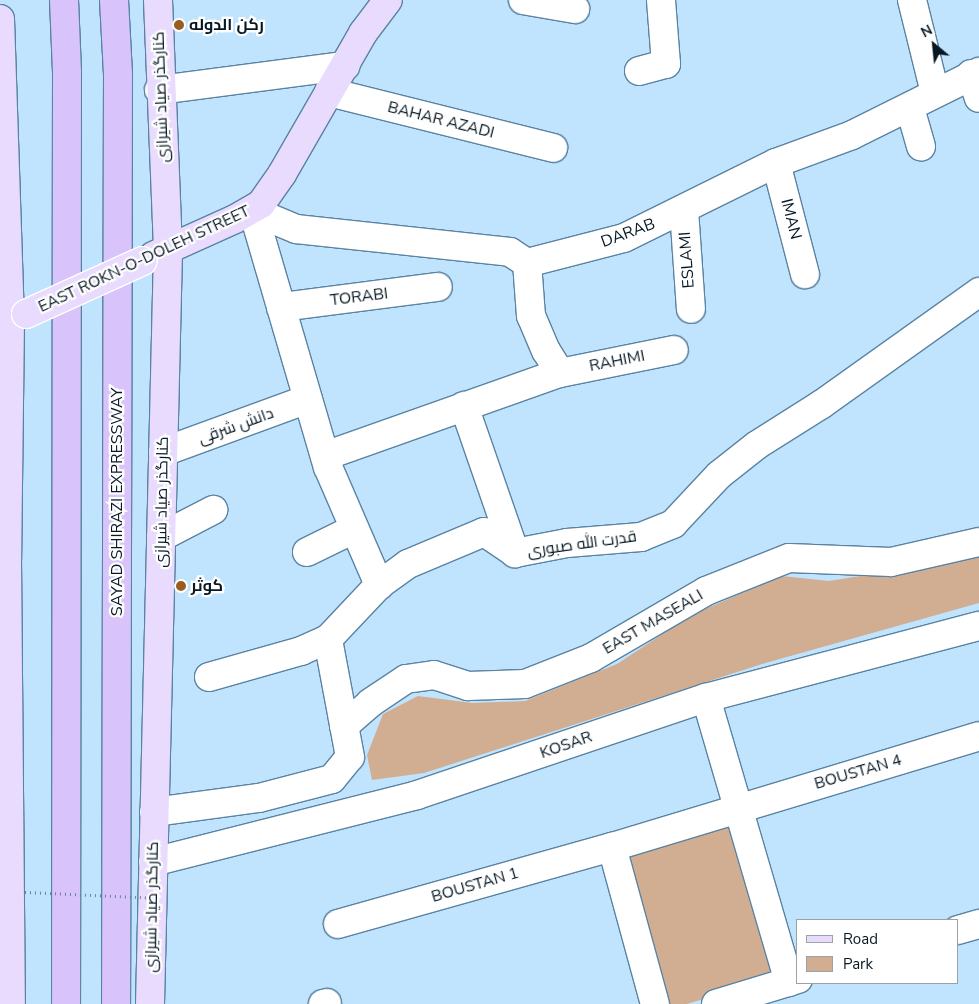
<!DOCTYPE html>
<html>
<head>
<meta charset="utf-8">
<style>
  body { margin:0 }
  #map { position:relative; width:979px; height:1004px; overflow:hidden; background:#c0e3fe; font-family:"Nunito Sans",Cairo,sans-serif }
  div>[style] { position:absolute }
  .green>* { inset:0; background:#d1ae91 }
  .roads { filter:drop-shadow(1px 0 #5a83a2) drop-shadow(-1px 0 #5a83a2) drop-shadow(0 1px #5a83a2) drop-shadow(0 -1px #5a83a2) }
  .minor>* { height:28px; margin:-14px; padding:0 14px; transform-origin:14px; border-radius:14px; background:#fff }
  .major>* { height:28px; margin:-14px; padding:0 14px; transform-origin:14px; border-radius:14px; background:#e8dbfd }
  .highway>* { height:28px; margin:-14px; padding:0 14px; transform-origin:14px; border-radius:14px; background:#d8c3fb }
  .path-bridge>* { height:3px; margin-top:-1.5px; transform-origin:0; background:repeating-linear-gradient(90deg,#698498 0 1px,transparent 0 5px) }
  .bridges { filter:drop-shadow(1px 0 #fff) drop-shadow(-1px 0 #fff) drop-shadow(0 1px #fff) drop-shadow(0 -1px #fff) }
  .major-bridge>* { height:28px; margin:-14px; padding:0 14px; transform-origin:14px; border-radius:14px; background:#e8dbfd }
  .dots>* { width:14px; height:14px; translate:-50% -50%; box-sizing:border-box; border:2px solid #fff; border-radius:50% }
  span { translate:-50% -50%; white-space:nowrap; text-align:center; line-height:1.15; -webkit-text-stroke:4.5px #fff; paint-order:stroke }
  .poi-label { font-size:16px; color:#071823; font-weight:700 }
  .left { translate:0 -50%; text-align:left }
  .street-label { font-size:16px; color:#071823 }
  .legend { position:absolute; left:796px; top:919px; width:162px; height:65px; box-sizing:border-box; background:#fff; border:1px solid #9ca3a7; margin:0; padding:6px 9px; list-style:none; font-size:15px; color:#071823 }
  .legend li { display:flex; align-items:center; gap:10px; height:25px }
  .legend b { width:25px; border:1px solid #9ca3a7 }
  .north { position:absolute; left:909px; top:20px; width:50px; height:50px; -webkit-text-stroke:4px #fff; paint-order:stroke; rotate:332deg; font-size:14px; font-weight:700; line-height:20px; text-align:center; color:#071823 }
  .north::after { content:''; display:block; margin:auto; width:18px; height:22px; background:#071823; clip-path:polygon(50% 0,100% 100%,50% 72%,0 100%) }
</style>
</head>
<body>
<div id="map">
  <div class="green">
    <div style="clip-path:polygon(979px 557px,979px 603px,762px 664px,424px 773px,372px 780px,367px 755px,383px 714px,418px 696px,472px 703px,525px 701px,617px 664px,693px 614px,782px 576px,829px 581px)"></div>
    <div style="clip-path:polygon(733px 817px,779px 976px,687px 1004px,664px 1004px,622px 852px)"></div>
  </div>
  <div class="roads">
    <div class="minor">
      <div style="left:523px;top:0;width:53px;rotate:9.8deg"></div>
      <div style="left:912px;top:0;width:96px;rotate:76.1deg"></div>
      <div style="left:639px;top:71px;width:28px;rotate:-15deg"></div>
      <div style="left:666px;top:64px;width:64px;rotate:-94.5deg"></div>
      <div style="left:971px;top:74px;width:25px;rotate:72deg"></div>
      <div style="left:159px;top:90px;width:188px;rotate:-7.4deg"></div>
      <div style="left:329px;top:92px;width:231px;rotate:14deg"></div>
      <div style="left:910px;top:108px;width:40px;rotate:74deg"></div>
      <div style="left:776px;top:163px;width:115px;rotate:75.4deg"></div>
      <div style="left:684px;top:210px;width:99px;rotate:86deg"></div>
      <div style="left:253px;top:211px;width:47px;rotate:22.7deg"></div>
      <div style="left:296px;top:229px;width:215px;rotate:6.1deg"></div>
      <div style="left:510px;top:252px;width:20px;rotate:33deg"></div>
      <div style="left:527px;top:263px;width:100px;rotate:-14.5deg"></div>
      <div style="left:624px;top:238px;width:169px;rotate:-26.3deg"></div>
      <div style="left:776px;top:163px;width:81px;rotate:-20.2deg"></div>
      <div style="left:852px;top:135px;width:142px;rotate:-26.4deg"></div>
      <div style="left:253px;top:211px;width:267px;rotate:73.7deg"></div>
      <div style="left:328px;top:467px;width:129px;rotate:66.6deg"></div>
      <div style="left:281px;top:307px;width:158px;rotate:-7.3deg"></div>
      <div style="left:560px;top:373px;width:116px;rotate:-11.4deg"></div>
      <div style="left:464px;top:406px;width:156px;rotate:70.9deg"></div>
      <div style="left:163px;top:452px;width:154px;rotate:-20.1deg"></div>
      <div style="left:325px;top:456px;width:249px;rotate:-19.5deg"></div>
      <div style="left:560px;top:373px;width:26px;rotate:-122deg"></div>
      <div style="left:546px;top:351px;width:38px;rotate:-113deg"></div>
      <div style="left:531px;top:316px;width:53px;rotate:-94.3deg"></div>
      <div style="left:161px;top:537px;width:59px;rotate:-27.4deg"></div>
      <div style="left:307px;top:552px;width:52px;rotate:-26.1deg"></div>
      <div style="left:209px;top:677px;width:96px;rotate:-15.8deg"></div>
      <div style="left:301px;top:651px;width:30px;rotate:-24deg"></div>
      <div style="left:328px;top:639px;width:74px;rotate:-46.6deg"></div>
      <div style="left:379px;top:585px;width:36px;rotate:-36deg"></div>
      <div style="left:408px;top:564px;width:82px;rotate:-22.8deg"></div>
      <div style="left:484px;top:532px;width:37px;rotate:34deg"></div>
      <div style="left:515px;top:553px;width:53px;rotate:-10.9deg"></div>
      <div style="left:567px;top:543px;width:74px;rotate:-4.6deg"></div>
      <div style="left:641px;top:537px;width:35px;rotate:-22deg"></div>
      <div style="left:673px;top:524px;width:67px;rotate:-46.8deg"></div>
      <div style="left:719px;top:475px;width:48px;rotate:-38.3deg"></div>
      <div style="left:757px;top:445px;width:77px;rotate:-32.2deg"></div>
      <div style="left:822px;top:404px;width:193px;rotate:-35.5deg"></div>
      <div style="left:706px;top:698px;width:296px;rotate:73.7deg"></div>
      <div style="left:344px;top:726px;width:35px;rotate:-41deg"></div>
      <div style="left:370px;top:703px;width:43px;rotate:-33.7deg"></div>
      <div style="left:406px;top:679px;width:28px;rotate:-8deg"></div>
      <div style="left:434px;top:675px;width:36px;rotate:18deg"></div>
      <div style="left:468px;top:686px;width:57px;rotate:-2deg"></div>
      <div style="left:525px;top:684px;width:71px;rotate:-21.5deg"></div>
      <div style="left:591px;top:658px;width:133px;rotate:-30.2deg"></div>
      <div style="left:706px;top:591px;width:89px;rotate:-21.7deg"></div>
      <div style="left:789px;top:558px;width:102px;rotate:2.2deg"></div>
      <div style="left:891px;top:562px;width:90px;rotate:-12.8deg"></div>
      <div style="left:154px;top:812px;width:106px;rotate:-7.6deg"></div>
      <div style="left:259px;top:798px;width:75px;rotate:-14.6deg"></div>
      <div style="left:332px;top:779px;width:28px;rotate:-51deg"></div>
      <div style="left:350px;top:757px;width:120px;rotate:-100.6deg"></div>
      <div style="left:612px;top:847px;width:163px;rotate:74.7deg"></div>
      <div style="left:153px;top:862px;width:272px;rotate:-14.2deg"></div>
      <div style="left:417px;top:795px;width:305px;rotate:-18.6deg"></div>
      <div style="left:706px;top:698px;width:282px;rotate:-14.8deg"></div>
      <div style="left:338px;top:924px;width:285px;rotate:-15.7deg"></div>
      <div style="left:612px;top:847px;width:383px;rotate:-16.8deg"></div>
      <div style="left:958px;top:930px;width:22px;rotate:-16deg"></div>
      <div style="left:323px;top:1004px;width:4px;rotate:-14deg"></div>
      <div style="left:716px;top:1004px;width:86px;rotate:-17deg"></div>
    </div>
    <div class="major">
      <div style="left:0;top:19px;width:302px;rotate:88.1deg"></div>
      <div style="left:10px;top:321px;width:239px;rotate:90.7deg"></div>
      <div style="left:7px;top:560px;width:444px;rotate:89.5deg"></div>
      <div style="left:153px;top:256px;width:90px;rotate:-24.3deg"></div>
      <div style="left:235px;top:219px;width:30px;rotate:-30deg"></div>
      <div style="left:261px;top:204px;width:37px;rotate:-55deg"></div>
      <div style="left:282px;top:174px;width:163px;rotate:-60.1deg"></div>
      <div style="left:363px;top:33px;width:41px;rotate:-52.9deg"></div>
      <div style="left:150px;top:1004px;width:755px;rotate:-88.63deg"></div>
      <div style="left:168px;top:249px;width:249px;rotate:-92.3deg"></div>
    </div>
    <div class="highway">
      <div style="left:64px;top:0;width:73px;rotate:87.6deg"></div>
      <div style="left:67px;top:73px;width:931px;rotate:90.06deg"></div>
      <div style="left:114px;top:0;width:75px;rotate:86.9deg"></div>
      <div style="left:118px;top:75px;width:929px;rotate:90.12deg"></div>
    </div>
  </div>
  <div class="path-bridge">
    <div style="left:25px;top:892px;width:135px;rotate:2.5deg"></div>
  </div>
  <div class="bridges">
    <div class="major-bridge">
      <div style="left:26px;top:314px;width:128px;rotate:-24.4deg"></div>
    </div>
  </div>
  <div class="dots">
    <div style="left:179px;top:25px;background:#995d20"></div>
    <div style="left:181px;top:586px;background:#995d20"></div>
  </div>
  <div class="poi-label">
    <span class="left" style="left:189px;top:25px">رکن الدوله</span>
    <span class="left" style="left:191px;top:586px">کوثر</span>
  </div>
  <div class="street-label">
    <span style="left:161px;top:97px;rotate:-92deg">کنارگذر صیاد شیرازی</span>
    <span style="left:441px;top:120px;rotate:14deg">BAHAR AZADI</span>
    <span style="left:791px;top:219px;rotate:76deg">IMAN</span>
    <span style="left:628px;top:233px;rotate:-20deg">DARAB</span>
    <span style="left:144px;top:259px;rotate:-25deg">EAST ROKN-O-DOLEH STREET</span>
    <span style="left:687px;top:260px;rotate:-94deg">ESLAMI</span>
    <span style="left:359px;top:297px;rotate:-7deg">TORABI</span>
    <span style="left:617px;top:361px;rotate:-11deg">RAHIMI</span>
    <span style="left:236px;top:426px;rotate:-20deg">دانش شرقی</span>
    <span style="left:117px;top:502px;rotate:-90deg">SAYAD SHIRAZI EXPRESSWAY</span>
    <span style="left:162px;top:502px;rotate:-89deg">کنارگذر صیاد شیرازی</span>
    <span style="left:582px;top:544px;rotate:-8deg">قدرت الله صبوری</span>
    <span style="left:653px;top:622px;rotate:-30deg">EAST MASEALI</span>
    <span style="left:566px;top:745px;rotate:-19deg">KOSAR</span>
    <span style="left:858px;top:772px;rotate:-16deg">BOUSTAN 4</span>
    <span style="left:475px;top:885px;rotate:-16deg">BOUSTAN 1</span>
    <span style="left:152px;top:907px;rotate:-89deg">کنارگذر صیاد شیرازی</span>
  </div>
  <ul class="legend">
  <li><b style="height:6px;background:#e8dbfd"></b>Road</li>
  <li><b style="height:14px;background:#d1ae91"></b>Park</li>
  </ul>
  <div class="north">N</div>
</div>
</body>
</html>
